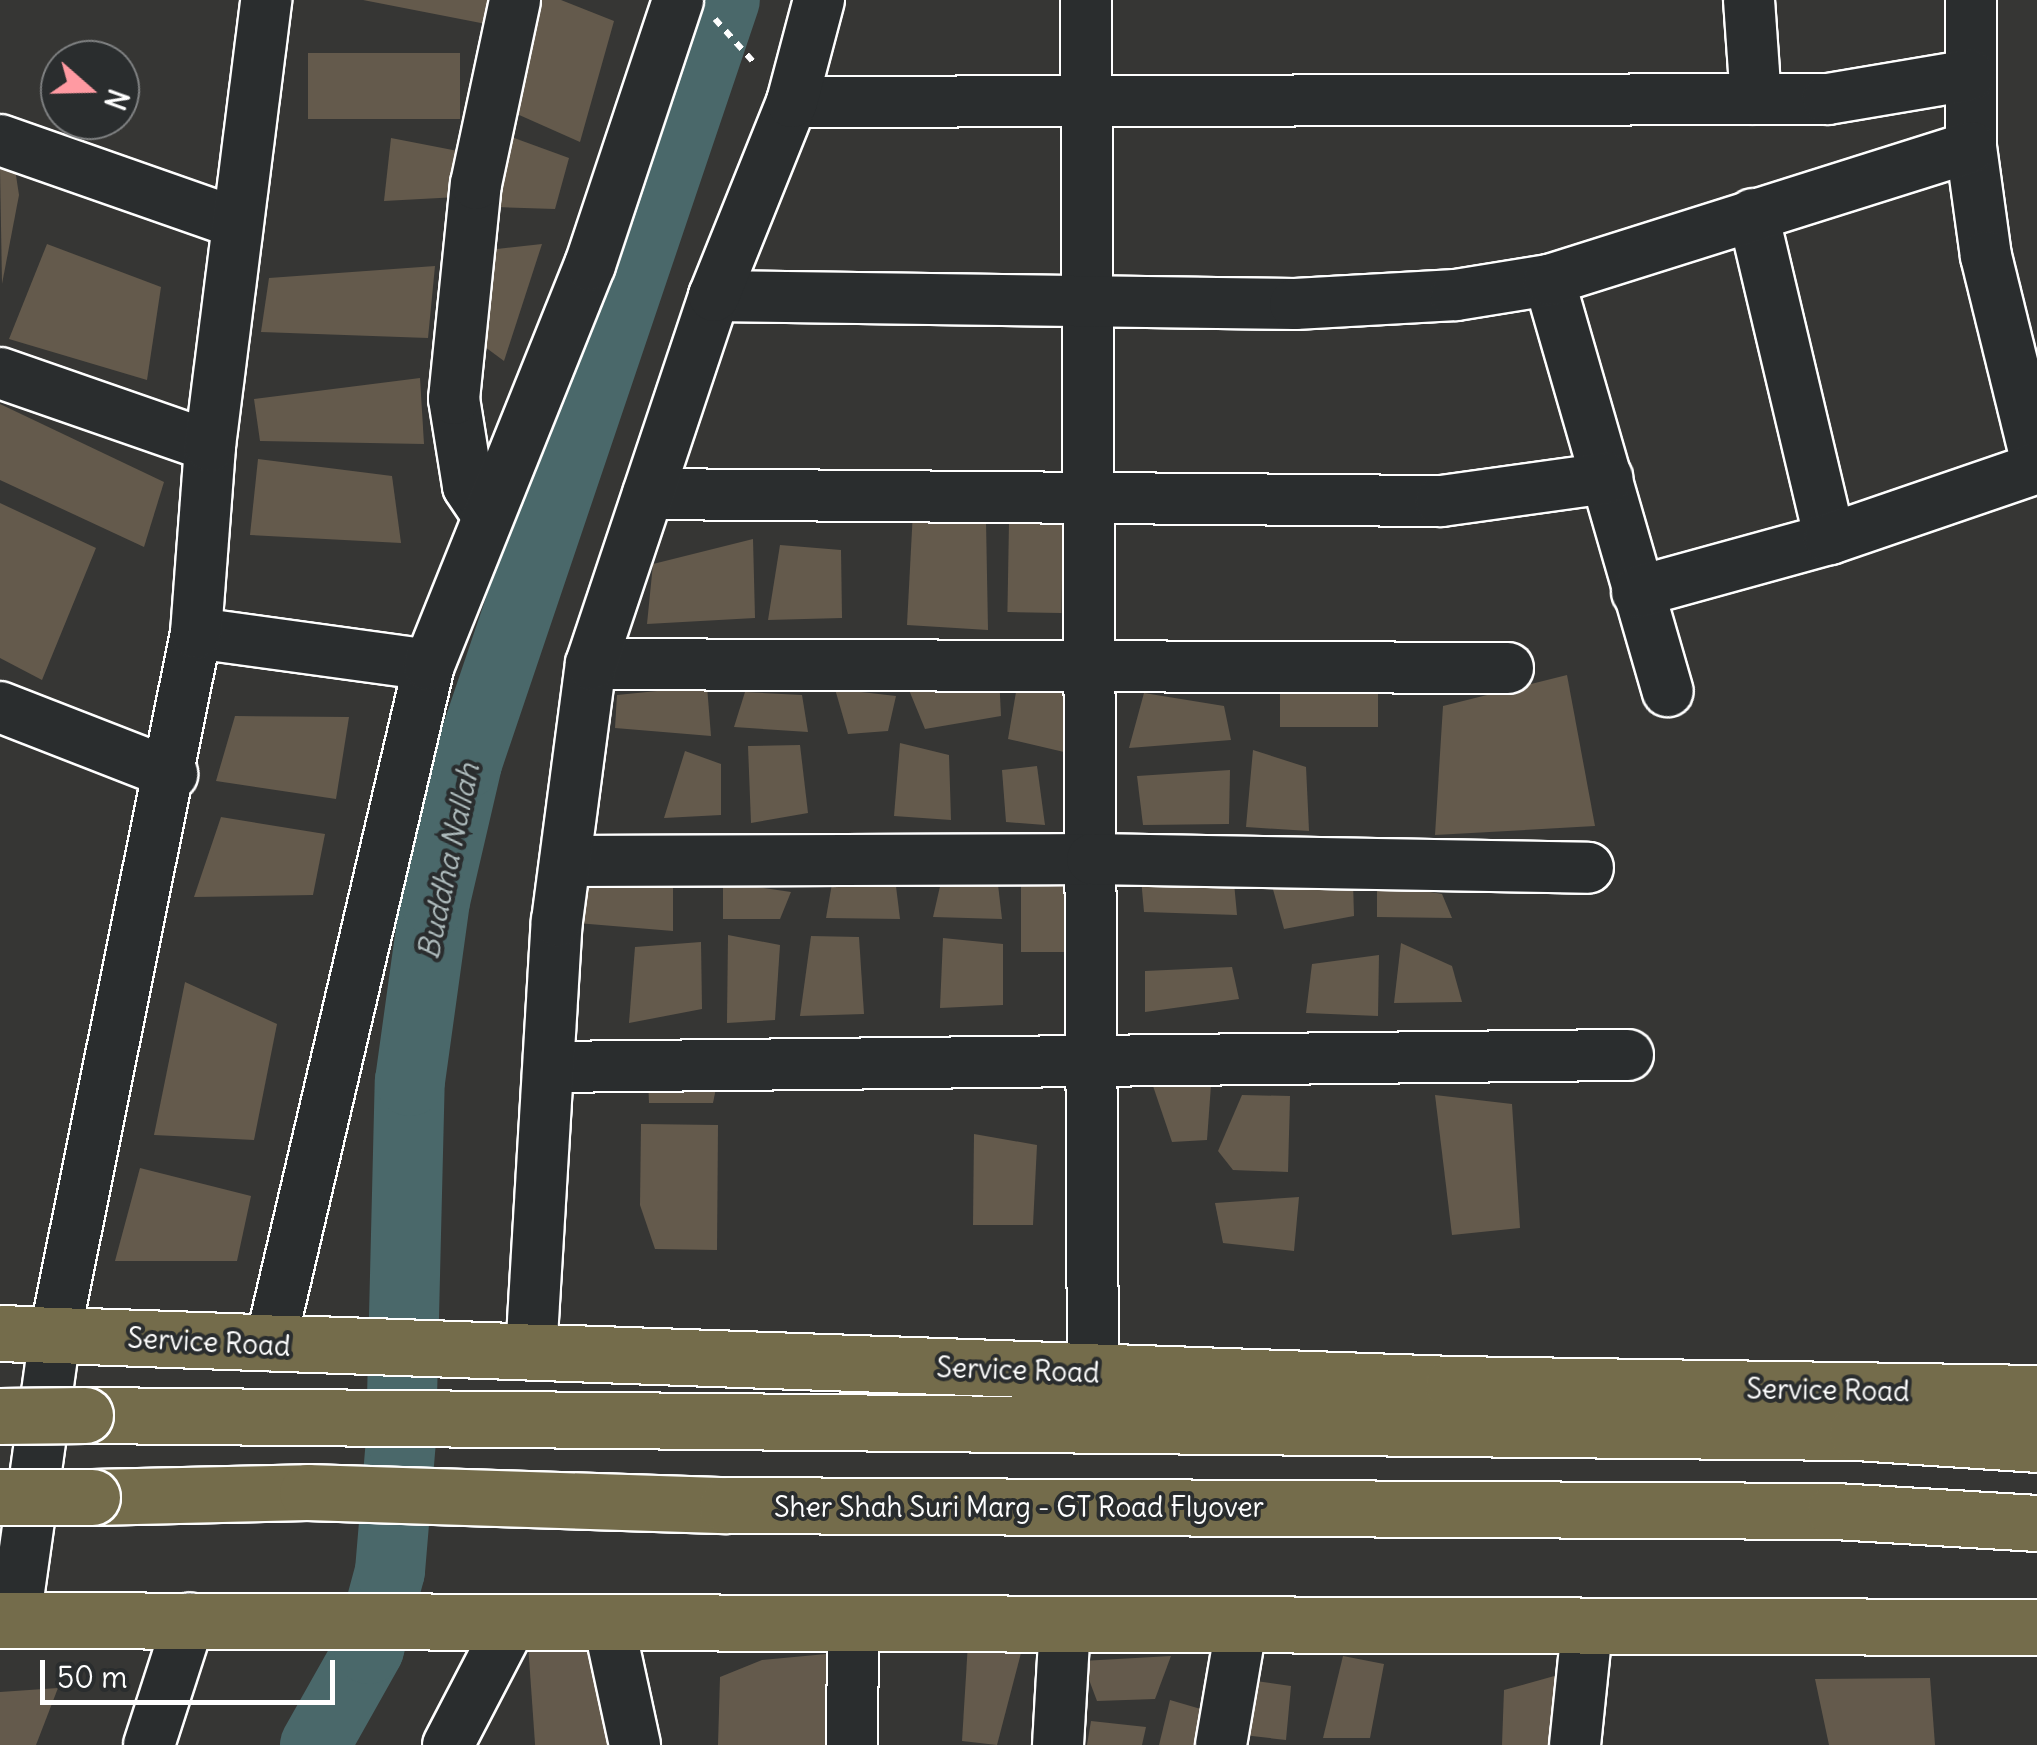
<!DOCTYPE html>
<html>
<head>
<meta charset="utf-8">
<style>
  body { margin:0 }
  #map { position:relative; width:2037px; height:1745px; overflow:hidden; background:#363634; font-family:Delius,sans-serif }
  div>[style] { position:absolute }
  .river>* { height:70px; margin:-35px; padding:0 35px; transform-origin:35px; border-radius:35px; background:#4a686a }
  .building>* { inset:0; background:#645a4c; transform-origin:0 0 }
  .path>* { height:6px; margin-top:-3px; transform-origin:0; background:repeating-linear-gradient(90deg,#fff 0 8px,transparent 0 16px) }
  .roads { filter:drop-shadow(2px 0 #fff) drop-shadow(-2px 0 #fff) drop-shadow(0 2px #fff) drop-shadow(0 -2px #fff) }
  .minor>* { height:50px; margin:-25px; padding:0 25px; transform-origin:25px; border-radius:25px; background:#2a2d2e }
  .major>* { height:55px; margin:-27.5px; padding:0 27.5px; transform-origin:27.5px; border-radius:27.5px; background:#746c4b }
  .highway>* { height:55px; margin:-27.5px; padding:0 27.5px; transform-origin:27.5px; border-radius:27.5px; background:#746c4b }
  .bridges { filter:drop-shadow(2px 0 #fff) drop-shadow(-2px 0 #fff) drop-shadow(0 2px #fff) drop-shadow(0 -2px #fff) }
  .highway-bridge>* { height:55px; margin:-27.5px; padding:0 27.5px; transform-origin:27.5px; border-radius:27.5px; background:#746c4b }
  span { translate:-50% -50%; white-space:nowrap; text-align:center; line-height:1.15; -webkit-text-stroke:8px #2a2d2e; paint-order:stroke }
  .street-label { font-size:28px; color:#fff }
  .water-label { font-size:30px; color:#aebbbc; font-style:italic }
  .north { position:absolute; left:40px; top:40px; width:100px; height:100px; box-sizing:border-box; background:#2a2d2e; border:2px solid #7f8182; border-radius:50%; rotate:110deg; font-size:28px; font-weight:700; line-height:40px; text-align:center; color:#fff }
  .north::after { content:''; display:block; margin:auto; width:35px; height:45px; background:#ff9aa2; clip-path:polygon(50% 0,100% 100%,50% 72%,0 100%) }
  .scale { position:absolute; left:40px; top:1660px; width:295px; height:45px; box-sizing:border-box; border:5px solid #fff; border-top:0; padding-left:12px; font-size:30px; line-height:35px; white-space:nowrap; color:#fff; -webkit-text-stroke:8px #2a2d2e; paint-order:stroke }
</style>
</head>
<body>
<div id="map">
  <div class="river">
    <div style="left:315px;top:1745px;width:110px;rotate:-60.6deg"></div>
    <div style="left:369px;top:1649px;width:81px;rotate:-74.9deg"></div>
    <div style="left:390px;top:1571px;width:132px;rotate:-85.2deg"></div>
    <div style="left:401px;top:1439px;width:358px;rotate:-88.6deg"></div>
    <div style="left:410px;top:1081px;width:182px;rotate:-82.1deg"></div>
    <div style="left:435px;top:901px;width:142px;rotate:-76.9deg"></div>
    <div style="left:467px;top:763px;width:805px;rotate:-71.32deg"></div>
  </div>
  <div class="building">
    <div style="clip-path:polygon(363px 0,490px 0,486px 24px)"></div>
    <div style="clip-path:polygon(538px 0,561px 0,614px 21px,580px 142px,508px 110px)"></div>
    <div style="left:308px;top:53px;width:152px;height:66px"></div>
    <div style="clip-path:polygon(506px 135px,569px 158px,555px 209px,496px 207px)"></div>
    <div style="clip-path:polygon(391px 138px,463px 152px,458px 197px,384px 201px)"></div>
    <div style="clip-path:polygon(0 167px,15px 169px,19px 195px,2px 284px)"></div>
    <div style="clip-path:polygon(47px 244px,161px 287px,147px 380px,9px 339px)"></div>
    <div style="clip-path:polygon(542px 244px,504px 361px,481px 344px,488px 250px)"></div>
    <div style="clip-path:polygon(435px 266px,428px 338px,261px 332px,269px 278px)"></div>
    <div style="clip-path:polygon(420px 378px,424px 444px,260px 441px,254px 399px)"></div>
    <div style="clip-path:polygon(0 404px,164px 482px,144px 547px,0 480px)"></div>
    <div style="clip-path:polygon(258px 459px,392px 476px,401px 543px,250px 535px)"></div>
    <div style="clip-path:polygon(0 503px,96px 548px,42px 680px,0 658px)"></div>
    <div style="clip-path:polygon(913px 511px,986px 521px,988px 630px,907px 625px)"></div>
    <div style="left:1009px;top:522px;width:54px;height:90px;rotate:1deg"></div>
    <div style="clip-path:polygon(753px 539px,755px 618px,647px 624px,653px 564px)"></div>
    <div style="clip-path:polygon(780px 545px,841px 550px,842px 618px,768px 620px)"></div>
    <div style="clip-path:polygon(999px 675px,1001px 716px,925px 729px,909px 690px)"></div>
    <div style="clip-path:polygon(1567px 675px,1595px 826px,1435px 835px,1443px 706px)"></div>
    <div style="clip-path:polygon(707px 686px,711px 736px,615px 728px,617px 695px)"></div>
    <div style="clip-path:polygon(835px 689px,896px 696px,888px 731px,848px 734px)"></div>
    <div style="left:1280px;top:690px;width:98px;height:37px"></div>
    <div style="clip-path:polygon(745px 692px,802px 695px,808px 732px,734px 727px)"></div>
    <div style="clip-path:polygon(1016px 692px,1066px 692px,1064px 752px,1008px 739px)"></div>
    <div style="clip-path:polygon(1144px 693px,1224px 706px,1231px 740px,1129px 748px)"></div>
    <div style="clip-path:polygon(235px 716px,349px 717px,336px 799px,216px 781px)"></div>
    <div style="clip-path:polygon(900px 743px,949px 755px,951px 820px,894px 816px)"></div>
    <div style="clip-path:polygon(800px 745px,808px 813px,751px 823px,748px 746px)"></div>
    <div style="clip-path:polygon(1253px 750px,1306px 767px,1309px 831px,1246px 827px)"></div>
    <div style="clip-path:polygon(685px 751px,721px 764px,721px 815px,664px 818px)"></div>
    <div style="clip-path:polygon(1037px 766px,1045px 825px,1006px 822px,1002px 770px)"></div>
    <div style="clip-path:polygon(1230px 770px,1229px 824px,1143px 825px,1137px 776px)"></div>
    <div style="clip-path:polygon(221px 817px,325px 834px,313px 895px,194px 897px)"></div>
    <div style="clip-path:polygon(1269px 875px,1353px 882px,1354px 916px,1284px 929px)"></div>
    <div style="clip-path:polygon(997px 876px,1002px 919px,933px 917px,941px 882px)"></div>
    <div style="clip-path:polygon(833px 878px,895px 878px,900px 919px,826px 918px)"></div>
    <div style="clip-path:polygon(1141px 878px,1234px 883px,1237px 915px,1144px 912px)"></div>
    <div style="clip-path:polygon(723px 882px,791px 892px,780px 919px,723px 919px)"></div>
    <div style="clip-path:polygon(589px 883px,673px 887px,673px 931px,577px 923px)"></div>
    <div style="clip-path:polygon(1377px 883px,1442px 894px,1452px 918px,1377px 917px)"></div>
    <div style="left:1021px;top:884px;width:47px;height:68px"></div>
    <div style="clip-path:polygon(728px 935px,780px 945px,775px 1020px,727px 1023px)"></div>
    <div style="clip-path:polygon(811px 936px,859px 937px,864px 1014px,800px 1016px)"></div>
    <div style="clip-path:polygon(943px 938px,1003px 944px,1003px 1005px,940px 1008px)"></div>
    <div style="clip-path:polygon(701px 942px,702px 1009px,629px 1023px,635px 947px)"></div>
    <div style="clip-path:polygon(1401px 943px,1452px 966px,1462px 1002px,1394px 1003px)"></div>
    <div style="clip-path:polygon(1379px 955px,1378px 1016px,1306px 1013px,1312px 964px)"></div>
    <div style="clip-path:polygon(1232px 967px,1239px 999px,1145px 1012px,1145px 971px)"></div>
    <div style="clip-path:polygon(185px 982px,277px 1024px,254px 1140px,154px 1135px)"></div>
    <div style="clip-path:polygon(648px 1078px,717px 1083px,713px 1103px,649px 1103px)"></div>
    <div style="clip-path:polygon(1211px 1085px,1207px 1140px,1172px 1142px,1153px 1086px)"></div>
    <div style="clip-path:polygon(1242px 1095px,1290px 1096px,1288px 1172px,1233px 1170px,1218px 1151px)"></div>
    <div style="clip-path:polygon(1435px 1095px,1512px 1104px,1520px 1228px,1452px 1235px)"></div>
    <div style="clip-path:polygon(641px 1124px,718px 1125px,717px 1250px,655px 1249px,640px 1205px)"></div>
    <div style="clip-path:polygon(974px 1134px,1037px 1145px,1033px 1225px,973px 1225px)"></div>
    <div style="clip-path:polygon(140px 1168px,251px 1196px,237px 1261px,115px 1261px)"></div>
    <div style="clip-path:polygon(1299px 1197px,1294px 1251px,1223px 1243px,1215px 1203px)"></div>
    <div style="left:602px;top:1641px;width:104px;height:74px;rotate:86deg"></div>
    <div style="clip-path:polygon(968px 1643px,1021px 1653px,997px 1745px,962px 1741px)"></div>
    <div style="clip-path:polygon(837px 1653px,846px 1745px,718px 1745px,720px 1677px,762px 1660px)"></div>
    <div style="clip-path:polygon(1171px 1656px,1155px 1699px,1097px 1701px,1082px 1661px)"></div>
    <div style="clip-path:polygon(1343px 1656px,1384px 1664px,1370px 1738px,1323px 1738px)"></div>
    <div style="clip-path:polygon(1558px 1675px,1555px 1745px,1502px 1745px,1504px 1690px)"></div>
    <div style="clip-path:polygon(1930px 1678px,1935px 1745px,1829px 1745px,1815px 1679px)"></div>
    <div style="clip-path:polygon(1256px 1681px,1291px 1686px,1286px 1740px,1243px 1735px)"></div>
    <div style="clip-path:polygon(58px 1688px,36px 1745px,0 1745px,0 1692px)"></div>
    <div style="clip-path:polygon(1170px 1700px,1211px 1712px,1205px 1745px,1159px 1745px)"></div>
    <div style="clip-path:polygon(1091px 1721px,1146px 1727px,1142px 1745px,1087px 1745px)"></div>
  </div>
  <div class="path">
    <div style="left:715px;top:19px;width:63px;rotate:48.2deg"></div>
  </div>
  <div class="roads">
    <div class="minor">
      <div style="left:1086px;top:0;width:1372px;rotate:89.71deg"></div>
      <div style="left:1749px;top:0;width:99px;rotate:86deg"></div>
      <div style="left:1971px;top:0;width:147px;rotate:90deg"></div>
      <div style="left:1971px;top:147px;width:110px;rotate:82.2deg"></div>
      <div style="left:1986px;top:256px;width:213px;rotate:76.2deg"></div>
      <div style="left:792px;top:102px;width:1036px;rotate:-0.17deg"></div>
      <div style="left:1828px;top:99px;width:144px;rotate:-9.6deg"></div>
      <div style="left:0;top:140px;width:251px;rotate:19.3deg"></div>
      <div style="left:1753px;top:214px;width:334px;rotate:76.7deg"></div>
      <div style="left:1549px;top:280px;width:428px;rotate:73.9deg"></div>
      <div style="left:714px;top:296px;width:581px;rotate:0.79deg"></div>
      <div style="left:1295px;top:304px;width:161px;rotate:-3.2deg"></div>
      <div style="left:1456px;top:295px;width:94px;rotate:-9.2deg"></div>
      <div style="left:1549px;top:280px;width:442px;rotate:-17.5deg"></div>
      <div style="left:0;top:373px;width:222px;rotate:19.2deg"></div>
      <div style="left:648px;top:494px;width:793px;rotate:0.51deg"></div>
      <div style="left:1441px;top:501px;width:168px;rotate:-7.9deg"></div>
      <div style="left:486px;top:513px;width:32px;rotate:-124deg"></div>
      <div style="left:468px;top:486px;width:88px;rotate:-99.1deg"></div>
      <div style="left:454px;top:399px;width:216px;rotate:-84.2deg"></div>
      <div style="left:476px;top:184px;width:188px;rotate:-78deg"></div>
      <div style="left:1637px;top:592px;width:200px;rotate:-15.4deg"></div>
      <div style="left:1830px;top:539px;width:219px;rotate:-18.9deg"></div>
      <div style="left:196px;top:633px;width:235px;rotate:7.8deg"></div>
      <div style="left:591px;top:664px;width:917px;rotate:0.25deg"></div>
      <div style="left:0;top:707px;width:185px;rotate:21.3deg"></div>
      <div style="left:566px;top:861px;width:526px;rotate:-0.22deg"></div>
      <div style="left:1092px;top:859px;width:496px;rotate:1deg"></div>
      <div style="left:549px;top:1067px;width:1079px;rotate:-0.64deg"></div>
      <div style="left:270px;top:1345px;width:698px;rotate:-76.84deg"></div>
      <div style="left:429px;top:665px;width:431px;rotate:-68.1deg"></div>
      <div style="left:590px;top:265px;width:279px;rotate:-71.6deg"></div>
      <div style="left:531px;top:1354px;width:434px;rotate:-86.6deg"></div>
      <div style="left:557px;top:921px;width:259px;rotate:-82.5deg"></div>
      <div style="left:591px;top:664px;width:388px;rotate:-71.5deg"></div>
      <div style="left:714px;top:296px;width:209px;rotate:-68.1deg"></div>
      <div style="left:792px;top:102px;width:106px;rotate:-75.2deg"></div>
      <div style="left:15px;top:1620px;width:289px;rotate:-82deg"></div>
      <div style="left:55px;top:1334px;width:715px;rotate:-78.63deg"></div>
      <div style="left:196px;top:633px;width:188px;rotate:-85.7deg"></div>
      <div style="left:210px;top:446px;width:450px;rotate:-82.8deg"></div>
      <div style="left:608px;top:1620px;width:128px;rotate:77.8deg"></div>
      <div style="left:149px;top:1745px;width:133px;rotate:-72.1deg"></div>
      <div style="left:448px;top:1745px;width:139px;rotate:-62.5deg"></div>
      <div style="left:852px;top:1745px;width:123px;rotate:-89.5deg"></div>
      <div style="left:1058px;top:1745px;width:120px;rotate:-86.7deg"></div>
      <div style="left:1221px;top:1745px;width:119px;rotate:-80.3deg"></div>
      <div style="left:1575px;top:1745px;width:118px;rotate:-84.1deg"></div>
    </div>
    <div class="major">
      <div style="left:0;top:1333px;width:1454px;rotate:2.01deg"></div>
      <div style="left:1453px;top:1384px;width:584px;rotate:0.88deg"></div>
      <div style="left:0;top:1620px;width:2037px;rotate:0.2deg"></div>
    </div>
    <div class="highway">
      <div style="left:85px;top:1415px;width:1772px;rotate:0.55deg"></div>
      <div style="left:1857px;top:1432px;width:180px;rotate:3.8deg"></div>
      <div style="left:92px;top:1497px;width:215px;rotate:-1.3deg"></div>
      <div style="left:307px;top:1492px;width:420px;rotate:1.8deg"></div>
      <div style="left:727px;top:1505px;width:1108px;rotate:0.31deg"></div>
      <div style="left:1835px;top:1511px;width:202px;rotate:3.4deg"></div>
    </div>
  </div>
  <div class="bridges">
    <div class="highway-bridge">
      <div style="left:0;top:1416px;width:85px;rotate:-0.7deg"></div>
      <div style="left:0;top:1497px;width:92px"></div>
    </div>
  </div>
  <div class="street-label">
    <span style="left:209px;top:1342px;rotate:3deg">Service Road</span>
    <span style="left:1018px;top:1370px;rotate:2deg">Service Road</span>
    <span style="left:1828px;top:1390px;rotate:1deg">Service Road</span>
    <span style="left:1019px;top:1507px">Sher Shah Suri Marg - GT Road Flyover</span>
  </div>
  <div class="water-label">
    <span style="left:448px;top:861px;rotate:-78deg">Buddha Nallah</span>
  </div>
  <div class="north">N</div>
  <div class="scale">50 m</div>
</div>
</body>
</html>
